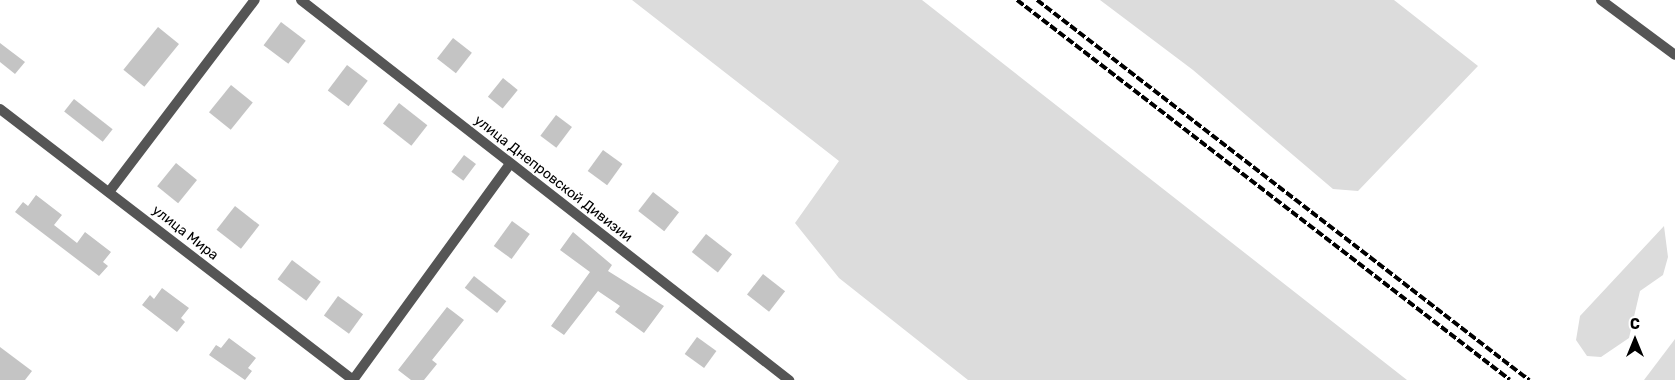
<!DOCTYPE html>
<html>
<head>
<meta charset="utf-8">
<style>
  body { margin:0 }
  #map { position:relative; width:1675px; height:380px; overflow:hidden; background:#fff; font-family:Rubik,sans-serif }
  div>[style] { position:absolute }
  .green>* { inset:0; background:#dcdcdc }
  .building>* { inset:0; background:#c4c4c4; transform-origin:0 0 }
  .minor>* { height:10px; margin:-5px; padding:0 5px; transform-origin:5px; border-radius:5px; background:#555 }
  .rail>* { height:4px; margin-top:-2px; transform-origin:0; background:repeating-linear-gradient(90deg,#000 0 8px,transparent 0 10.5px) }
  span { translate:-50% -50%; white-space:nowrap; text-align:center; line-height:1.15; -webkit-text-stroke:4px #fff; paint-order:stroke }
  .street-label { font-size:14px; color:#000 }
  .north { position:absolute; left:1610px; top:315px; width:50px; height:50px; -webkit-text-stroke:4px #fff; paint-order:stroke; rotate:0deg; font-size:14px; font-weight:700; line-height:20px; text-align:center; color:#000 }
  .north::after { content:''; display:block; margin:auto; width:18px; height:22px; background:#000; clip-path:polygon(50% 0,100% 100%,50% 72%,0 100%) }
</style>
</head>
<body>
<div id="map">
  <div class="green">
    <div style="clip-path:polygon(632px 0,922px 0,1407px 380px,968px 380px,839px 278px,795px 223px,839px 161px)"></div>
    <div style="clip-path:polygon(1100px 0,1394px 0,1478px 66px,1358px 191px,1333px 189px,1193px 70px)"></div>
    <div style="clip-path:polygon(1664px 226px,1668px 257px,1663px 275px,1640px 291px,1629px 338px,1601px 357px,1587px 356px,1576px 340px,1580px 316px)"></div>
    <div style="clip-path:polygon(1675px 339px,1675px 380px,1644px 380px)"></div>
  </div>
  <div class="building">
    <div style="left:281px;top:22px;width:31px;height:29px;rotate:37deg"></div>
    <div style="left:158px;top:27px;width:27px;height:55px;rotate:39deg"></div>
    <div style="left:453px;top:38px;width:24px;height:26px;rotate:38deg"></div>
    <div style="clip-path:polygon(0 43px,25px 62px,15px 74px,0 62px)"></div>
    <div style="left:347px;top:65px;width:26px;height:32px;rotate:37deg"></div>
    <div style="left:503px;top:78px;width:19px;height:24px;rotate:39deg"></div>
    <div style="left:231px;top:85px;width:28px;height:35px;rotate:39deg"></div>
    <div style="left:74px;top:99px;width:49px;height:16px;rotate:38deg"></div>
    <div style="left:399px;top:103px;width:36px;height:26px;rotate:38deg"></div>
    <div style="left:556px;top:115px;width:20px;height:26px;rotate:37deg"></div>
    <div style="left:603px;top:150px;width:24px;height:26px;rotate:36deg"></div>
    <div style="left:464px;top:155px;width:15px;height:21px;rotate:37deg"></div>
    <div style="left:176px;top:163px;width:27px;height:30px;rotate:39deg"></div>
    <div style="left:653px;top:192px;width:33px;height:24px;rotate:38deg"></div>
    <div style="clip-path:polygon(36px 195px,62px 215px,54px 225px,77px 243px,85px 232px,111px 252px,103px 262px,108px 266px,99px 276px,15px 212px,23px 202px,28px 206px)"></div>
    <div style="left:235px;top:206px;width:31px;height:30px;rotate:38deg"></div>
    <div style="left:512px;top:221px;width:22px;height:31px;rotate:36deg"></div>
    <div style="clip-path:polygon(573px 232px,612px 265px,608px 271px,664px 306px,644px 333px,615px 312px,620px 306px,598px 291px,564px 335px,551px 326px,590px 272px,560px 250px)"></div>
    <div style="left:706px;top:234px;width:33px;height:23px;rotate:38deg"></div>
    <div style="left:292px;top:260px;width:36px;height:24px;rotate:37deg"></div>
    <div style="left:763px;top:274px;width:28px;height:26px;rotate:38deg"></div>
    <div style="left:474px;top:276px;width:41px;height:15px;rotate:38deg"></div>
    <div style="clip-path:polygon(162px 288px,189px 308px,181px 318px,185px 322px,177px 332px,142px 305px,150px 295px,154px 299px)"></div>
    <div style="left:338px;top:296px;width:31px;height:24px;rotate:36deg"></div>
    <div style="clip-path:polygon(447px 307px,464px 320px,432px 360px,437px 364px,424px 380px,411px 380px,398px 370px)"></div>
    <div style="left:697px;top:337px;width:24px;height:21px;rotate:36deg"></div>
    <div style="clip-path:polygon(229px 338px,256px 358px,248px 368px,252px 371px,245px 380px,209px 355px,216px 345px,221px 348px)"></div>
    <div style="clip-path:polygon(0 347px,32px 371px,25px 380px,0 380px)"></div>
  </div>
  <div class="minor">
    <div style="left:301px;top:0;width:619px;rotate:37.91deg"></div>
    <div style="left:1601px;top:0;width:92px;rotate:36.6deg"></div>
    <div style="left:0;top:109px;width:445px;rotate:37.5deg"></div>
    <div style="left:109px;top:192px;width:241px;rotate:-52.8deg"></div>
    <div style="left:353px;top:380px;width:267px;rotate:-54deg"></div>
  </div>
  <div class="rail">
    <div style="left:1017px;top:0;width:622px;rotate:37.62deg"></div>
    <div style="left:1037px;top:0;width:622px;rotate:37.68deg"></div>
  </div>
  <div class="street-label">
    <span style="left:553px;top:179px;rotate:38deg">улица Днепровской Дивизии</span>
    <span style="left:185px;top:233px;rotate:38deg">улица Мира</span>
  </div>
  <div class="north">С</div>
</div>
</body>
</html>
